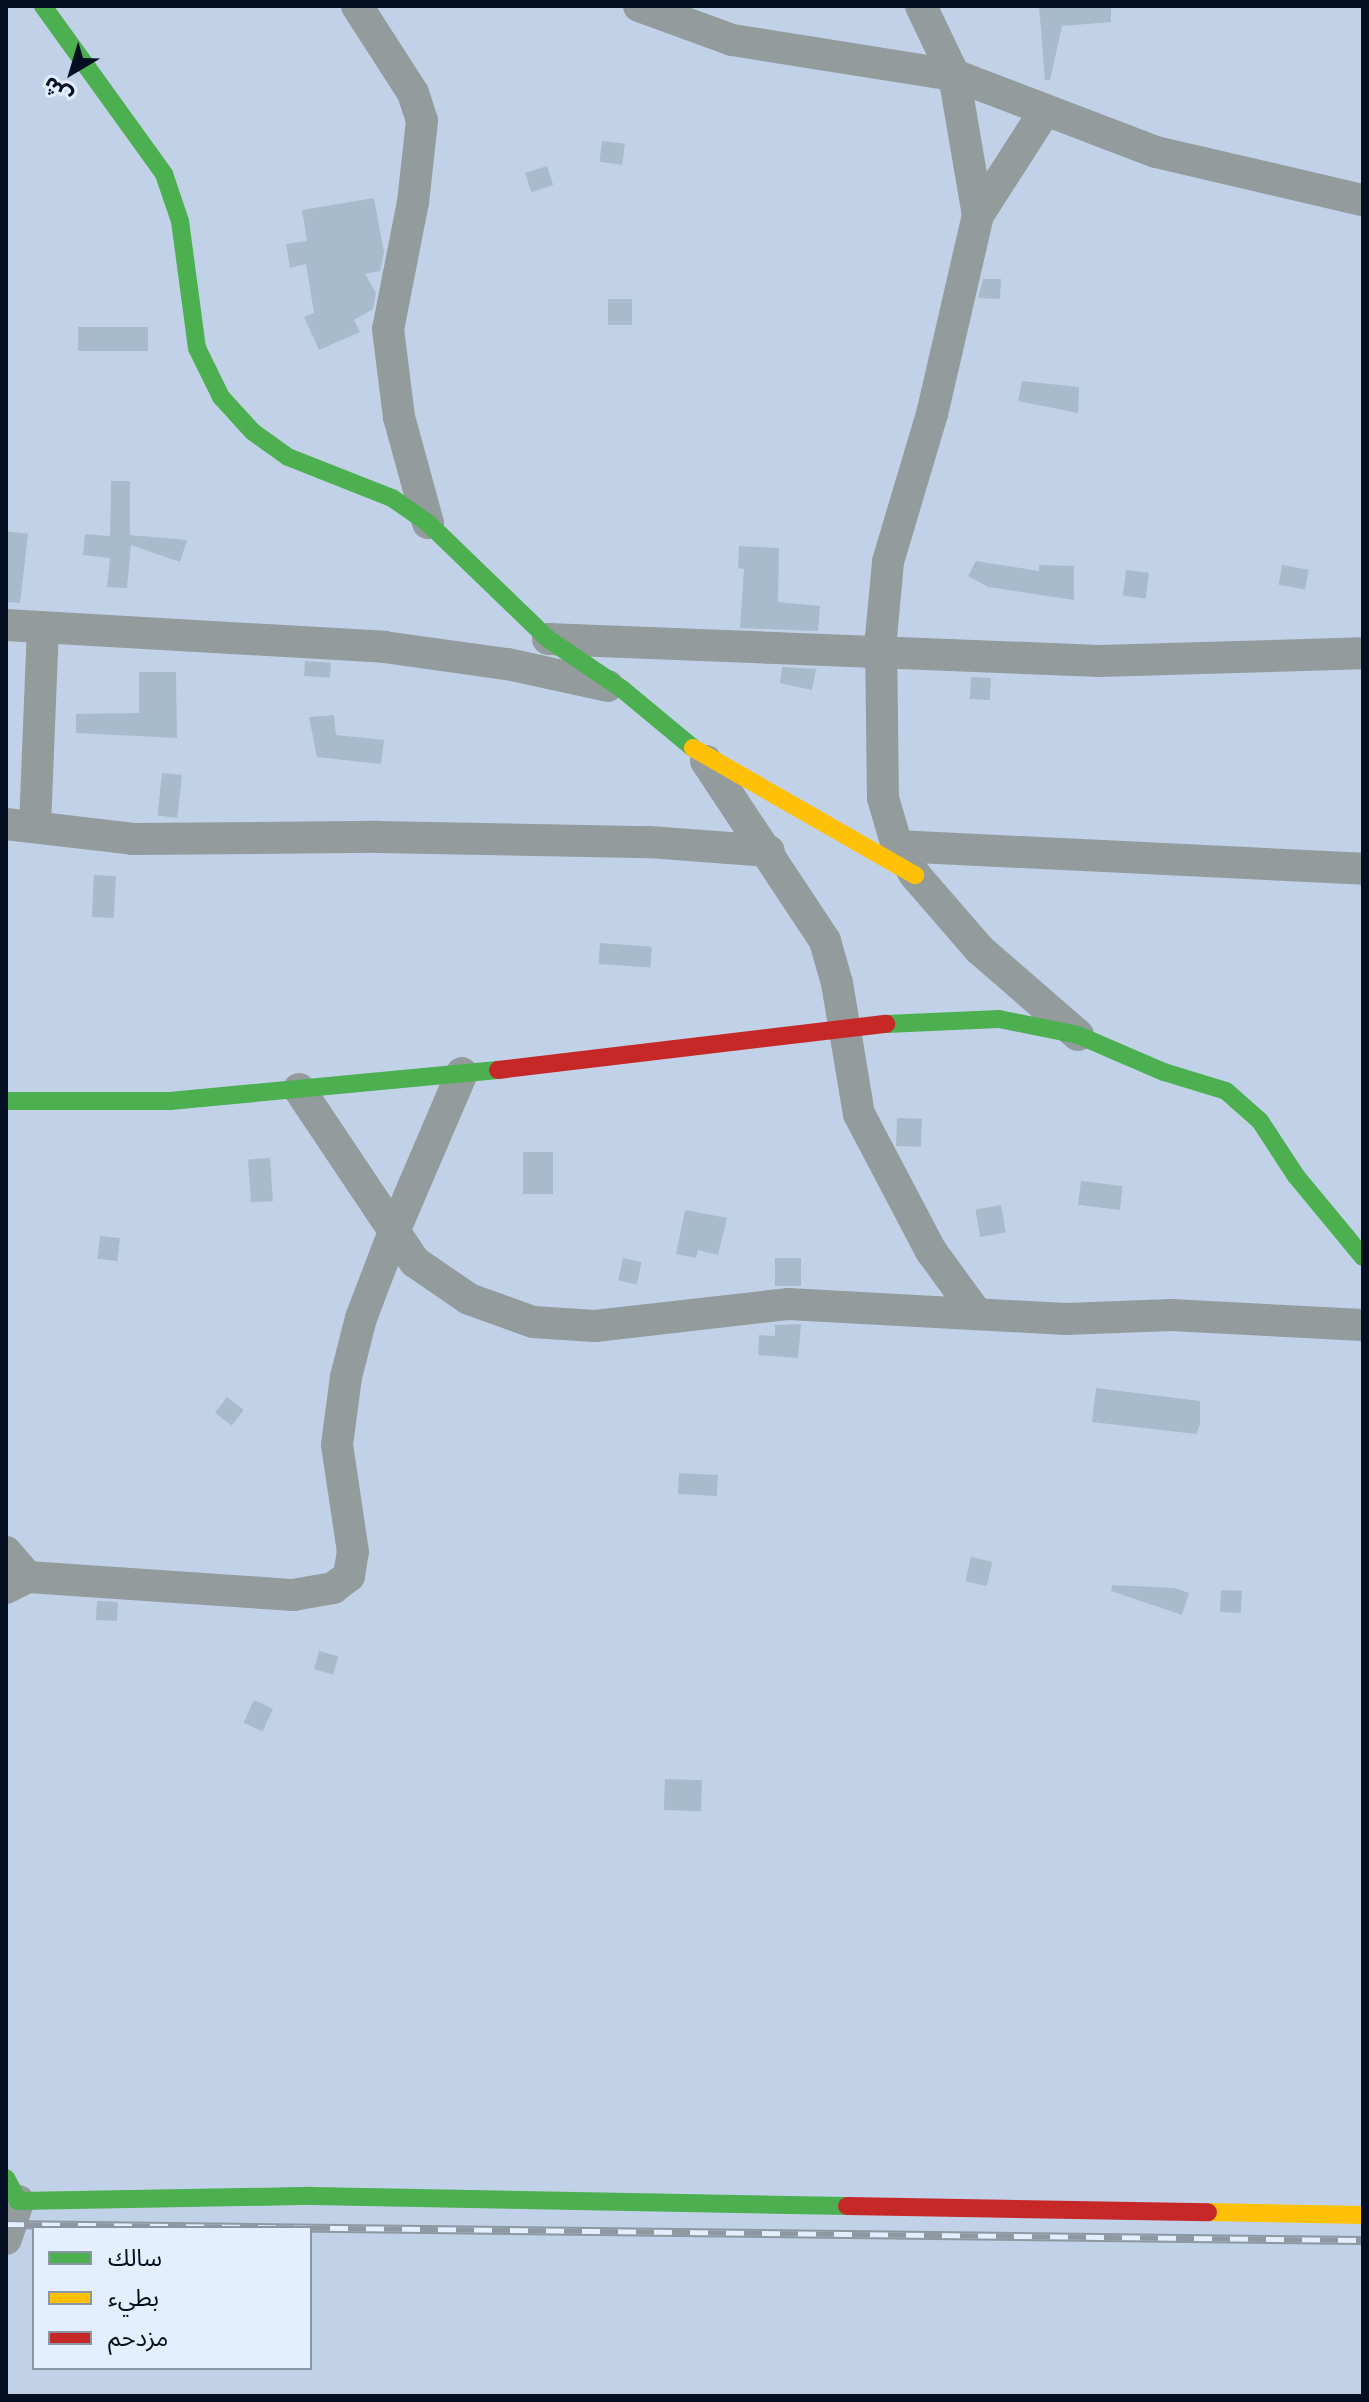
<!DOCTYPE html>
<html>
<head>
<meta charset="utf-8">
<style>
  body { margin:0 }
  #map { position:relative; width:1369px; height:2402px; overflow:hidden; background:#c1d2e8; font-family:"Archivo Narrow","Noto Sans Arabic",sans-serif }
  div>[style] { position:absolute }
  .building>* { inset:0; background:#a8bbcc; transform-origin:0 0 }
  .street>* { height:32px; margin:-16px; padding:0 16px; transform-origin:16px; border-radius:16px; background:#939b9c }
  .fast>* { height:18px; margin:-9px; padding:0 9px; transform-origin:9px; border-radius:9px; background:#4caf50 }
  .slow>* { height:18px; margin:-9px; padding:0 9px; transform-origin:9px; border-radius:9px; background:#ffc107 }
  .jam>* { height:18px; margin:-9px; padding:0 9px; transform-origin:9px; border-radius:9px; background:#c62828 }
  .rail>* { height:9px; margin-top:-4.5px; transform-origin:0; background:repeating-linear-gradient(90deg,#e3efff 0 18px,#8e98a1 0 36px); box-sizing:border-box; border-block:2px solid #8e98a1 }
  span { translate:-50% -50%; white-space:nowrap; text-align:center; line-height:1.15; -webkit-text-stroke:6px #e3efff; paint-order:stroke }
  .frame { position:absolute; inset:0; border:8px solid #041021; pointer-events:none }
  .legend { position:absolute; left:32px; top:2226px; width:280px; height:144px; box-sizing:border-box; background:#e3efff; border:2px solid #8a96a6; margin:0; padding:10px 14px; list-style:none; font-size:24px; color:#041021 }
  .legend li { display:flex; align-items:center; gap:16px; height:40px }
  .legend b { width:40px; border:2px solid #8a96a6 }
  .north { position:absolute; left:32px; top:32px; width:80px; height:80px; -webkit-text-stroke:6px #e3efff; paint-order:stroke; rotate:218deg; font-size:22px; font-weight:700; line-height:32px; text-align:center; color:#041021 }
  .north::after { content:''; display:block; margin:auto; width:28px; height:36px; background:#041021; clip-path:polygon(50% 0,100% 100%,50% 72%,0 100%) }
</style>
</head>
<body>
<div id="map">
  <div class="building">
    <div style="clip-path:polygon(1039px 6px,1111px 6px,1111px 22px,1062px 26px,1050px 80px,1045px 80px)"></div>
    <div style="left:602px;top:141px;width:23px;height:21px;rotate:7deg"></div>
    <div style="left:547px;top:166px;width:20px;height:23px;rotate:72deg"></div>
    <div style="clip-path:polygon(374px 198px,384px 253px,380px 271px,365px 274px,376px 293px,373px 309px,354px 320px,360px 332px,319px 350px,304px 317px,314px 313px,306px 264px,290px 268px,286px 244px,307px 241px,302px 210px)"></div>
    <div style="clip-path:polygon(983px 279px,1001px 279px,1000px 299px,978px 298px)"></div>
    <div style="left:632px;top:299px;width:26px;height:24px;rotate:90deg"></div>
    <div style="left:78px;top:327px;width:70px;height:24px"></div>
    <div style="clip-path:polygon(1022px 381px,1079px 387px,1078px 413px,1018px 401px)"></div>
    <div style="clip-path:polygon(111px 481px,130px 481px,130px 535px,187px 540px,180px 562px,131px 545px,127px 588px,107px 587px,110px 558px,83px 555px,85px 534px,110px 536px)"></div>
    <div style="clip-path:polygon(6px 531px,28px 534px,20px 603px,6px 602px)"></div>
    <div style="clip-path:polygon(739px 546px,779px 548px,778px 602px,820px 606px,818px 631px,740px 628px,744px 569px,738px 568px)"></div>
    <div style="clip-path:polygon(976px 561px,1039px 571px,1039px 565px,1074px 566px,1074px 600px,988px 587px,968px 576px)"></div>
    <div style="left:1282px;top:565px;width:27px;height:20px;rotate:10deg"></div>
    <div style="left:1126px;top:570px;width:23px;height:26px;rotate:7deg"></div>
    <div style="left:305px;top:661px;width:26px;height:15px;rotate:4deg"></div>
    <div style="clip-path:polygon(782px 667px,816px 669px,812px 690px,780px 683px)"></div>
    <div style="clip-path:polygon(139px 672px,176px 672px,177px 738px,76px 733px,76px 714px,139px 713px)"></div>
    <div style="left:971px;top:677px;width:20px;height:22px;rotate:3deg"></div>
    <div style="clip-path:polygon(334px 715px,336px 735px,384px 740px,381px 764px,317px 757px,309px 717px)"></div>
    <div style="left:162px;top:773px;width:20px;height:43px;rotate:6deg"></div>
    <div style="left:94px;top:875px;width:22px;height:42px;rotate:3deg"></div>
    <div style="left:600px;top:943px;width:52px;height:21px;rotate:4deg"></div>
    <div style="left:897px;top:1118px;width:25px;height:28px;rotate:2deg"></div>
    <div style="left:523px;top:1152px;width:30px;height:42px"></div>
    <div style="left:270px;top:1158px;width:43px;height:22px;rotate:86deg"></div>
    <div style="left:1081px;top:1181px;width:42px;height:24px;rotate:7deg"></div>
    <div style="left:1001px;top:1205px;width:28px;height:26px;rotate:80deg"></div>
    <div style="clip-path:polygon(685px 1210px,727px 1218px,718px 1255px,698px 1250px,696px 1258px,676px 1254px)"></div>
    <div style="left:100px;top:1236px;width:20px;height:23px;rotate:6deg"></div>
    <div style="left:623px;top:1258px;width:19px;height:23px;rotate:12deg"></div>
    <div style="left:775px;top:1258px;width:26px;height:28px"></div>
    <div style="clip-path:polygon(801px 1324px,798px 1358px,758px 1355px,759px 1335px,775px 1336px,775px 1325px)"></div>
    <div style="clip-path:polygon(1096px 1388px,1200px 1401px,1200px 1425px,1196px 1434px,1092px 1422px)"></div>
    <div style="left:227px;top:1397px;width:21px;height:20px;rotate:37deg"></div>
    <div style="left:679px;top:1473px;width:39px;height:21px;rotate:3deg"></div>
    <div style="left:971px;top:1557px;width:22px;height:25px;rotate:13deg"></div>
    <div style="clip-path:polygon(1112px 1585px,1175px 1588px,1189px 1593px,1182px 1615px,1111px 1591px)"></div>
    <div style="left:1221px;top:1590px;width:21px;height:22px;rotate:3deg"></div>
    <div style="left:97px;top:1601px;width:21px;height:19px;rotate:3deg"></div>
    <div style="left:319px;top:1651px;width:20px;height:19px;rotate:15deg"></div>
    <div style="left:254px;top:1700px;width:21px;height:25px;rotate:25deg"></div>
    <div style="left:665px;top:1779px;width:37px;height:31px;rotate:2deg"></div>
  </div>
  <div class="street">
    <div style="left:357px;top:6px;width:103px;rotate:57.2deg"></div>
    <div style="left:413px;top:93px;width:29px;rotate:72deg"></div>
    <div style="left:422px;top:121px;width:81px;rotate:96.3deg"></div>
    <div style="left:413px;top:202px;width:129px;rotate:101.1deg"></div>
    <div style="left:388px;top:329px;width:89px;rotate:82.9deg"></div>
    <div style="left:399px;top:417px;width:110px;rotate:74.7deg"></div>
    <div style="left:639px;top:6px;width:99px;rotate:20.1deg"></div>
    <div style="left:732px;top:40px;width:225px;rotate:9deg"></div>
    <div style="left:954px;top:75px;width:216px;rotate:20.9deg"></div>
    <div style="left:1156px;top:152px;width:212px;rotate:13.1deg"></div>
    <div style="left:921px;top:6px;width:76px;rotate:64.4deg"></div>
    <div style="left:954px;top:75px;width:142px;rotate:80.3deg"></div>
    <div style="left:978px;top:215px;width:204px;rotate:103deg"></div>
    <div style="left:932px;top:414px;width:154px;rotate:106.6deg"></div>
    <div style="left:888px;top:562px;width:75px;rotate:95.3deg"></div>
    <div style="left:881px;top:637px;width:161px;rotate:89.3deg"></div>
    <div style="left:883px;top:798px;width:50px;rotate:73.7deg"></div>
    <div style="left:897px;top:846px;width:34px;rotate:58deg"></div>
    <div style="left:915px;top:875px;width:98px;rotate:49.1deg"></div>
    <div style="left:979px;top:949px;width:131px;rotate:41deg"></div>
    <div style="left:978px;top:215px;width:122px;rotate:-57.3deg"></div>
    <div style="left:6px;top:625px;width:379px;rotate:3.3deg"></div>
    <div style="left:384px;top:647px;width:124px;rotate:7.9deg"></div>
    <div style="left:507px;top:664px;width:103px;rotate:12.3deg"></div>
    <div style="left:548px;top:639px;width:552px;rotate:2.28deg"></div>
    <div style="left:1100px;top:661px;width:263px;rotate:-1.7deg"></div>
    <div style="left:706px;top:761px;width:216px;rotate:56.5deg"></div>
    <div style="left:825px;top:941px;width:44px;rotate:74.1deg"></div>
    <div style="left:837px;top:983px;width:133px;rotate:80.5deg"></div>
    <div style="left:859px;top:1114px;width:155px;rotate:62.3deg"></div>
    <div style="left:931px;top:1251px;width:78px;rotate:53.9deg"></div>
    <div style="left:6px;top:824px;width:128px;rotate:6.7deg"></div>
    <div style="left:133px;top:839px;width:245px;rotate:-0.5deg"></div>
    <div style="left:378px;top:837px;width:271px;rotate:1.1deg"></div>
    <div style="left:649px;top:842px;width:120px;rotate:4.3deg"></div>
    <div style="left:35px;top:826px;width:197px;rotate:-87.7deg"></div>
    <div style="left:897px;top:846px;width:467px;rotate:2.8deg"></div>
    <div style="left:299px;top:1089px;width:208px;rotate:56.2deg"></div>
    <div style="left:415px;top:1262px;width:65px;rotate:34.4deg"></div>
    <div style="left:469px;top:1299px;width:68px;rotate:19.8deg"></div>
    <div style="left:533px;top:1322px;width:62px;rotate:3.7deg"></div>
    <div style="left:595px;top:1326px;width:194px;rotate:-6.5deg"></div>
    <div style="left:788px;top:1304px;width:278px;rotate:3.1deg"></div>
    <div style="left:1066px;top:1319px;width:105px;rotate:-2.2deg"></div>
    <div style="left:1171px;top:1315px;width:192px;rotate:3deg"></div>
    <div style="left:6px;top:1552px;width:33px;rotate:49deg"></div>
    <div style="left:6px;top:1588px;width:25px;rotate:-27deg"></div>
    <div style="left:28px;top:1577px;width:266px;rotate:3.9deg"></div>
    <div style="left:293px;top:1595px;width:41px;rotate:-9.9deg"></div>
    <div style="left:333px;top:1588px;width:20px;rotate:-37deg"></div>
    <div style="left:349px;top:1576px;width:24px;rotate:-81deg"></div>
    <div style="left:353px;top:1552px;width:108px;rotate:-98.5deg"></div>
    <div style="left:337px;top:1445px;width:69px;rotate:-82.5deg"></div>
    <div style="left:346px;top:1377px;width:61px;rotate:-75.7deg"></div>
    <div style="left:361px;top:1318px;width:90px;rotate:-69.1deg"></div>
    <div style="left:393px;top:1234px;width:175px;rotate:-66.8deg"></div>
    <div style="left:6px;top:2239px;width:40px;rotate:-72deg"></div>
  </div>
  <div class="fast">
    <div style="left:43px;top:6px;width:207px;rotate:54.2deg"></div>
    <div style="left:164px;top:174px;width:50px;rotate:71.2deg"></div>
    <div style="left:180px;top:221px;width:128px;rotate:82.4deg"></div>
    <div style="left:197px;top:348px;width:55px;rotate:63.9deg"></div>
    <div style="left:221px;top:397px;width:47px;rotate:47.6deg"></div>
    <div style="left:253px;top:432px;width:43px;rotate:35.5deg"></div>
    <div style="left:288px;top:457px;width:112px;rotate:21.5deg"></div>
    <div style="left:392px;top:498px;width:44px;rotate:34.8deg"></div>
    <div style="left:428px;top:523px;width:167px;rotate:44deg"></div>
    <div style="left:548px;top:639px;width:89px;rotate:34deg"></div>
    <div style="left:622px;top:689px;width:92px;rotate:39.7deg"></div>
    <div style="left:886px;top:1024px;width:113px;rotate:-2.5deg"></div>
    <div style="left:999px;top:1019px;width:81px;rotate:11.4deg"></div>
    <div style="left:1078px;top:1035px;width:94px;rotate:23.3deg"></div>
    <div style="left:1164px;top:1072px;width:65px;rotate:17deg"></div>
    <div style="left:1226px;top:1091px;width:45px;rotate:41.4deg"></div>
    <div style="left:1260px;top:1121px;width:66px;rotate:56.8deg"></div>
    <div style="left:1296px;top:1176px;width:105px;rotate:50.4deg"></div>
    <div style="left:6px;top:1101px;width:164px"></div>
    <div style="left:170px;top:1101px;width:329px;rotate:-5.4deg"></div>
    <div style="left:6px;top:2178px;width:26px;rotate:62deg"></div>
    <div style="left:18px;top:2201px;width:294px;rotate:-1deg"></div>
    <div style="left:312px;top:2196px;width:535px;rotate:1.07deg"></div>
  </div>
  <div class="slow">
    <div style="left:693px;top:748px;width:256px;rotate:29.8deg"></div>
    <div style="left:1208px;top:2212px;width:155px;rotate:1.1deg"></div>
  </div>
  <div class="jam">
    <div style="left:498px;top:1070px;width:391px;rotate:-6.8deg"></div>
    <div style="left:847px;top:2206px;width:361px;rotate:1deg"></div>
  </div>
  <div class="rail">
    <div style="left:6px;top:2224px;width:1357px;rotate:0.68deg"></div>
  </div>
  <div class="frame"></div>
  <ul class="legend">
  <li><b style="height:10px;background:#4caf50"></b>سالك</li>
  <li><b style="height:10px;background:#ffc107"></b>بطيء</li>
  <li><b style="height:10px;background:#c62828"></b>مزدحم</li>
  </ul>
  <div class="north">ش</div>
</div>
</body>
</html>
